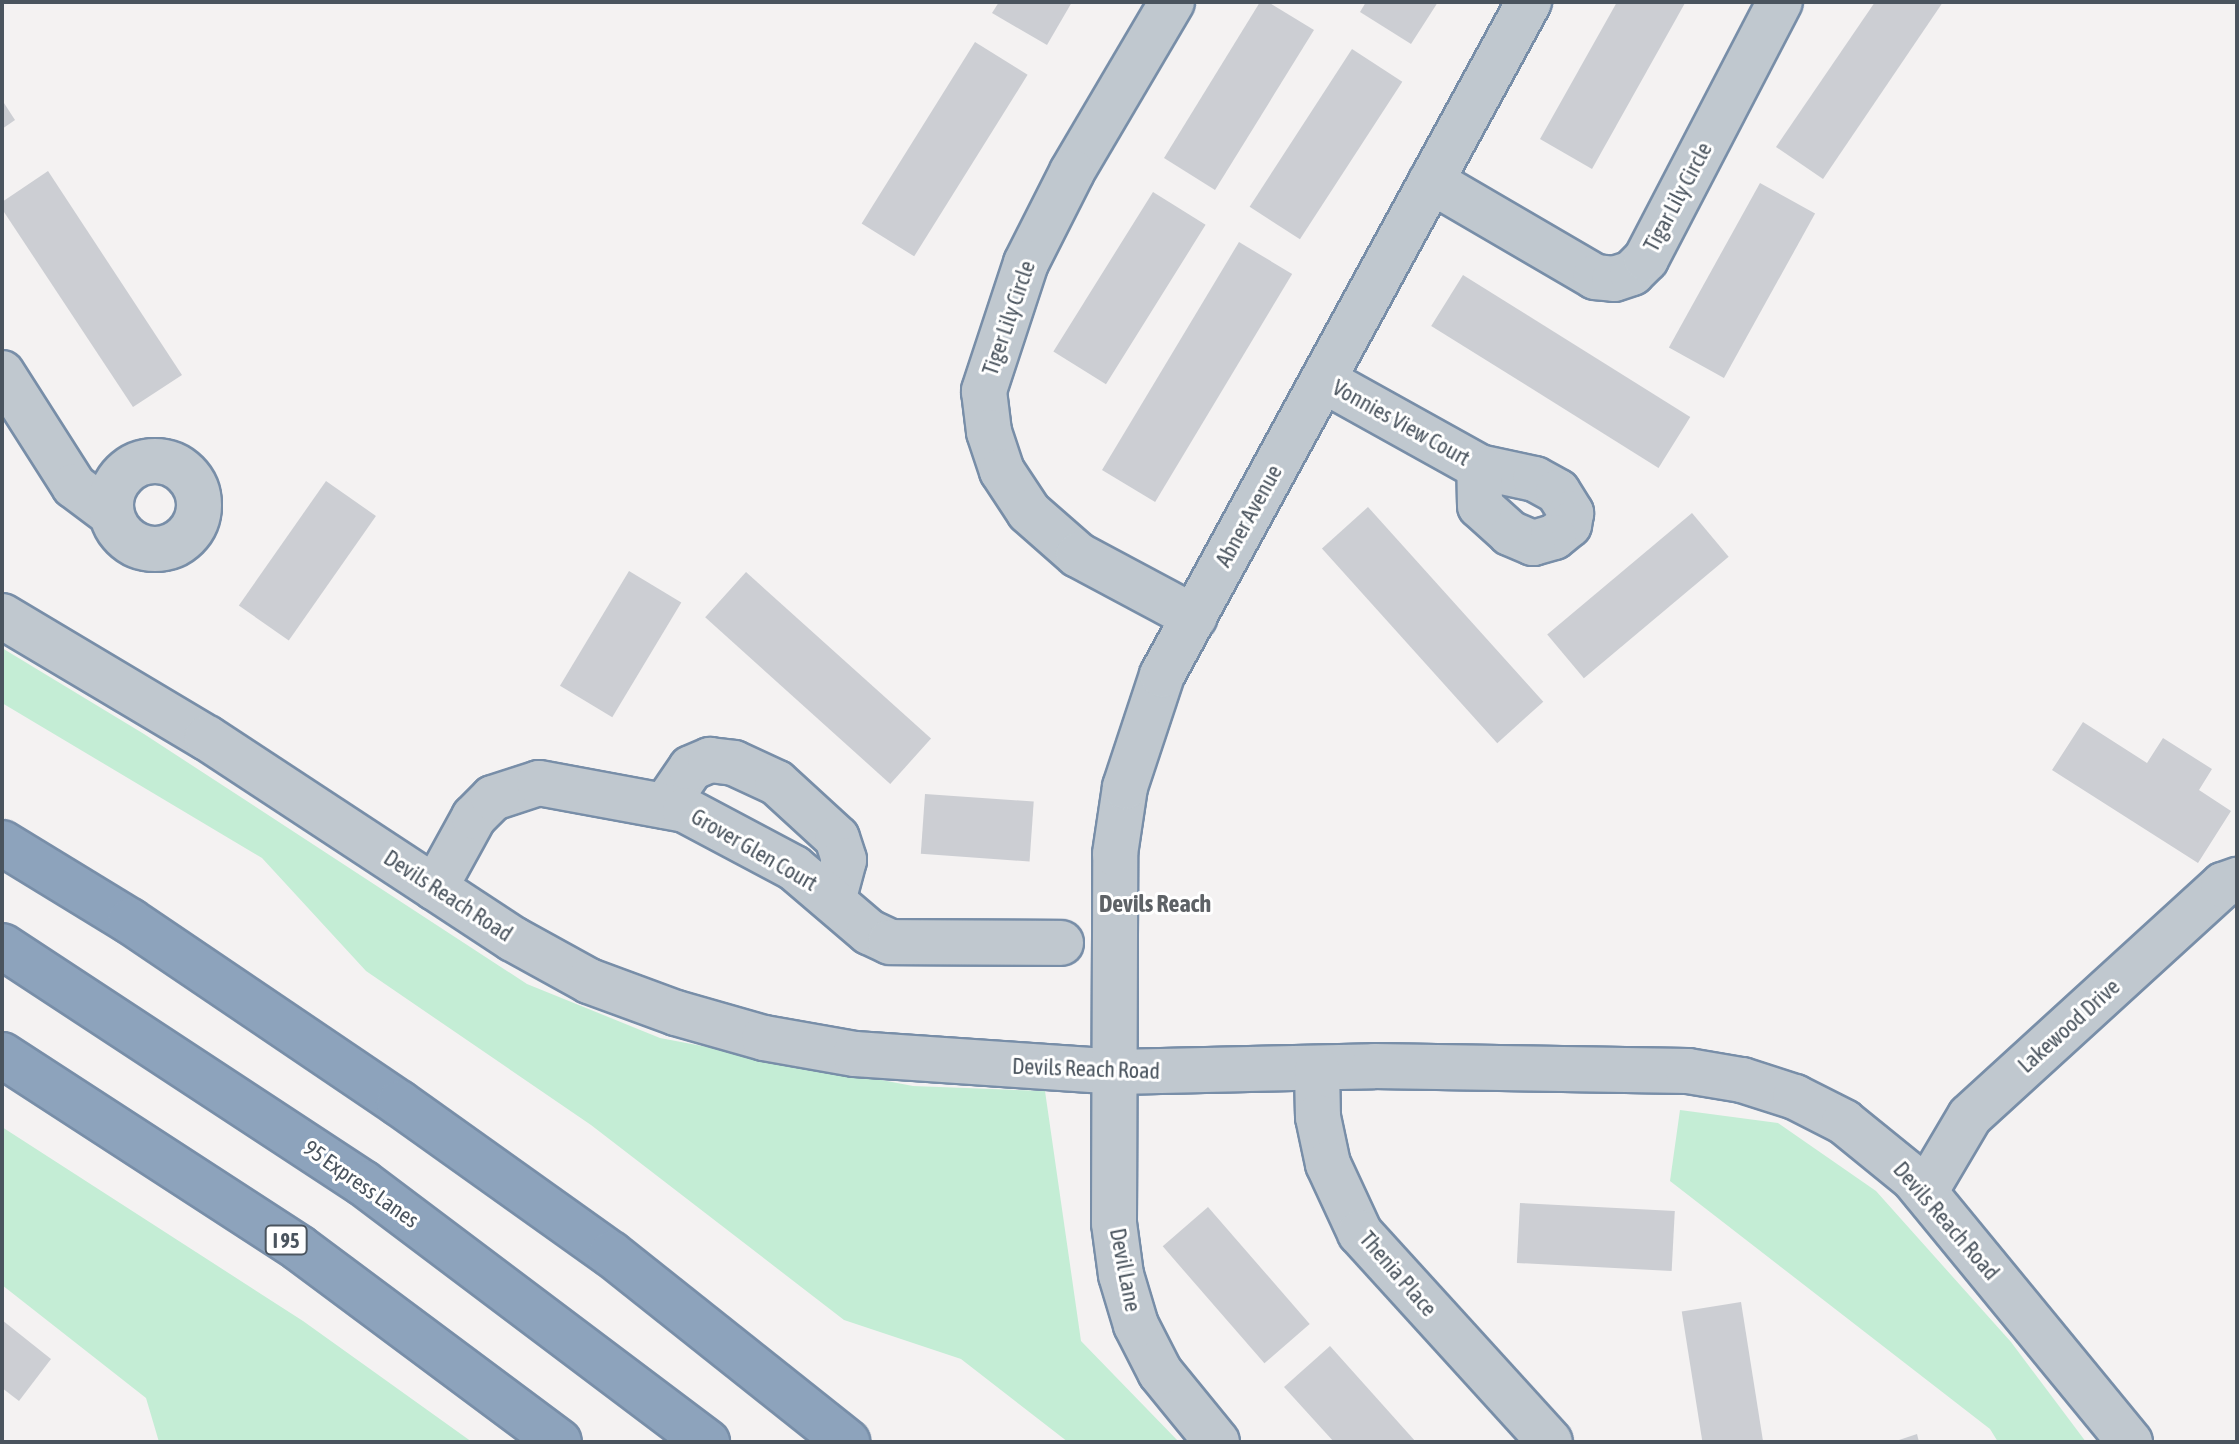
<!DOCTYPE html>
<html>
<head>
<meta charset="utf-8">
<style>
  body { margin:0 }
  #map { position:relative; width:2239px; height:1444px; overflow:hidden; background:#f4f2f2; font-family:"Asap Condensed",sans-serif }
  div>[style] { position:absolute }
  .green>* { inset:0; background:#c4edd5 }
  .building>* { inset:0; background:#ccced3; transform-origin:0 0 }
  .roads { filter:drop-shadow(2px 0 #788ea8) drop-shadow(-2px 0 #788ea8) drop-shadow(0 2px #788ea8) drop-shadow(0 -2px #788ea8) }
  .minor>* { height:44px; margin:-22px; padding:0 22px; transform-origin:22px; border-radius:22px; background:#c0c8cf }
  .minor>.ring { margin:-22px; padding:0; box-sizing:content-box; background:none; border:44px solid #c0c8cf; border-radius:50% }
  .highway>* { height:44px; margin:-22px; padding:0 22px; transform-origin:22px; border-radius:22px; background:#8da3bc }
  span { translate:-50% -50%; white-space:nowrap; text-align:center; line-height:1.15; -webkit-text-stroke:6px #fff; paint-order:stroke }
  .shield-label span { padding:2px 6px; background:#fff; border:2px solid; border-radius:6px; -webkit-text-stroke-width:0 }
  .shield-label { font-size:20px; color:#4a545e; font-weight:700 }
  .street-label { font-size:22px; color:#4a545e }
  .neighbourhood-label { font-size:24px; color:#5e6266; font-weight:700 }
  .frame { position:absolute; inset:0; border:4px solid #4a545e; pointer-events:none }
</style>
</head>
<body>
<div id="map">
  <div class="green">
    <div style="clip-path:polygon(2px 648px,144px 734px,527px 984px,660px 1038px,913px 1086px,1045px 1091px,1081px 1341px,1179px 1442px,1068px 1442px,961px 1359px,844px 1320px,591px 1125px,366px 971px,262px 858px,2px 703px)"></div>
    <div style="clip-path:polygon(1680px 1110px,1778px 1123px,1876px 1191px,2011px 1342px,2086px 1442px,1998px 1442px,1990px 1429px,1670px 1181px)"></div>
    <div style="clip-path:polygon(2px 1127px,303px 1321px,472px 1442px,159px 1442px,146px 1398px,2px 1285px)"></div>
  </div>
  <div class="building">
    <div style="clip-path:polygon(999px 2px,1072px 2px,1047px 45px,992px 13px)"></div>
    <div style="clip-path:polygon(1260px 2px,1268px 2px,1314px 30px,1215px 190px,1164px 158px)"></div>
    <div style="clip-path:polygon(1366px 2px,1438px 2px,1411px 44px,1360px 12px)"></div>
    <div style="clip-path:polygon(1617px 2px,1685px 3px,1592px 169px,1540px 139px)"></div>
    <div style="clip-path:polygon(1875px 2px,1943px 2px,1823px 179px,1776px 147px)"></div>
    <div style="left:975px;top:42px;width:62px;height:214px;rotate:32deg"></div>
    <div style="left:1352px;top:49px;width:60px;height:188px;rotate:33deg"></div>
    <div style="clip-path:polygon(2px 100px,15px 120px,2px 129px)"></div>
    <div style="clip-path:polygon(48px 171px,182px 375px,133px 407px,2px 209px,2px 202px)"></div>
    <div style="left:1760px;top:183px;width:63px;height:188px;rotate:29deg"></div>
    <div style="left:1153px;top:192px;width:62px;height:188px;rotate:32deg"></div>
    <div style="left:1239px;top:242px;width:62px;height:266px;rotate:31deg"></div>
    <div style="left:1463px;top:275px;width:268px;height:60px;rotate:32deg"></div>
    <div style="left:326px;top:481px;width:61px;height:152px;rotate:35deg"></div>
    <div style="left:1368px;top:507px;width:262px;height:62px;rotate:48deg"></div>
    <div style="left:1692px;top:513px;width:57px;height:189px;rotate:50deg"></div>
    <div style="left:629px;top:571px;width:61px;height:134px;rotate:31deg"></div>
    <div style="left:746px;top:572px;width:249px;height:61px;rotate:42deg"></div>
    <div style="clip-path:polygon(2083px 722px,2147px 763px,2163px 738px,2212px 769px,2199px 790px,2231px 811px,2198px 863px,2052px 770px)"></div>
    <div style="left:925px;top:794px;width:109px;height:60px;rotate:4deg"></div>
    <div style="left:1520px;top:1203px;width:155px;height:60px;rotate:3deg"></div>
    <div style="left:1208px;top:1207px;width:155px;height:60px;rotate:49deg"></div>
    <div style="left:1741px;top:1302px;width:142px;height:60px;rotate:81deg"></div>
    <div style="clip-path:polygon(2px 1320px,51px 1359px,19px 1401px,2px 1388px)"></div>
    <div style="clip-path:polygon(1330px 1346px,1416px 1442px,1334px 1442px,1284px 1387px)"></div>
    <div style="clip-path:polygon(1917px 1434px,1919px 1442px,1896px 1442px,1896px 1441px)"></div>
  </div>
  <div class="roads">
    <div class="minor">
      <div style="left:1172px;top:2px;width:197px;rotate:120.5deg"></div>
      <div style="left:1072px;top:172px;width:102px;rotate:116.8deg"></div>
      <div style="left:1026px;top:263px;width:135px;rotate:108.2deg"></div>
      <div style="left:984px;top:391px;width:41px;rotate:83deg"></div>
      <div style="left:989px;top:432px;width:41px;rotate:71.6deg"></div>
      <div style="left:1002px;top:471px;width:49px;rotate:56.6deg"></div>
      <div style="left:1029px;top:512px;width:65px;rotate:41.3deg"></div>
      <div style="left:1078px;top:555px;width:132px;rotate:28.1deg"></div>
      <div style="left:1431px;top:181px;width:190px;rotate:30.3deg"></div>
      <div style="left:1595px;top:277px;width:19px;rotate:6deg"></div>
      <div style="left:1614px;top:279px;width:19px;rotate:-18deg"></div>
      <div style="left:1632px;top:273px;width:20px;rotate:-45deg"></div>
      <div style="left:1646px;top:259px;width:290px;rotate:-62.5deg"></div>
      <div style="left:2px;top:373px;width:134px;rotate:57.5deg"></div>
      <div style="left:74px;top:486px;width:45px;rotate:36.9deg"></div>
      <div style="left:1323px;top:380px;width:179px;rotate:29.1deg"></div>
      <div class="ring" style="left:111px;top:461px;width:44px;height:44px"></div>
      <div style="left:1479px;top:467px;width:57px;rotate:12.1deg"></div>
      <div style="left:1535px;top:479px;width:26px;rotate:29deg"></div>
      <div style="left:1558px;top:492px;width:25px;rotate:58deg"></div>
      <div style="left:1571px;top:513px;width:12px;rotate:99deg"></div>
      <div style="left:1569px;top:525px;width:19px;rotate:141deg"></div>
      <div style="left:1554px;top:537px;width:22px;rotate:164deg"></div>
      <div style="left:1533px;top:543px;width:25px;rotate:-157deg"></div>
      <div style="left:1510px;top:533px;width:40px;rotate:-138deg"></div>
      <div style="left:1480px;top:506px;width:39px;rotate:-91deg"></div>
      <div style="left:2px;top:616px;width:239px;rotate:30.8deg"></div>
      <div style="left:207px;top:738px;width:366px;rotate:33.3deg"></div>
      <div style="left:513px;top:939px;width:87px;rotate:28.9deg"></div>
      <div style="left:589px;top:981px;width:93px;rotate:20.2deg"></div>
      <div style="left:676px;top:1013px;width:91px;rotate:15.9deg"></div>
      <div style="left:764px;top:1038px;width:92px;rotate:10deg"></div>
      <div style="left:855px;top:1054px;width:262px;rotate:3.9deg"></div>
      <div style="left:1116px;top:1072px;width:258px;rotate:-1.3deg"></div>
      <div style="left:1374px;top:1066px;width:314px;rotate:0.9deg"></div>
      <div style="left:1688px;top:1071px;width:55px;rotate:9.5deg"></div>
      <div style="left:1742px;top:1080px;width:56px;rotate:17.8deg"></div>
      <div style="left:1795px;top:1097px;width:55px;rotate:27deg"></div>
      <div style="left:1844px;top:1122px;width:89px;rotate:39.1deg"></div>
      <div style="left:1913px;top:1178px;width:342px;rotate:50.6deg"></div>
      <div style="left:665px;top:806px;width:46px;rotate:-55.6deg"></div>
      <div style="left:691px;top:768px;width:21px;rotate:-23deg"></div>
      <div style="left:710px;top:760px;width:24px;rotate:7deg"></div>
      <div style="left:734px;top:763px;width:47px;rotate:24.9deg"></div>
      <div style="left:777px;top:783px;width:81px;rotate:42.5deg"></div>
      <div style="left:837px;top:838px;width:23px;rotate:72deg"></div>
      <div style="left:844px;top:860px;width:39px;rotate:105deg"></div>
      <div style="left:435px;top:888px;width:81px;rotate:-61.2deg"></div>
      <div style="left:474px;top:817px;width:27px;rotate:-45deg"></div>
      <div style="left:493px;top:798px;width:48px;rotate:-18.1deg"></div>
      <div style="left:539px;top:783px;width:148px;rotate:10.5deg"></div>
      <div style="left:685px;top:810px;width:123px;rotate:28deg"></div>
      <div style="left:794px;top:868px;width:99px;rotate:40.5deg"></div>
      <div style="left:869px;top:932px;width:23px;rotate:25deg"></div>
      <div style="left:890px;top:942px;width:171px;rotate:0.3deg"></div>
      <div style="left:1317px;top:1070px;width:47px;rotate:88.8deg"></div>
      <div style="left:1318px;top:1117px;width:48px;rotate:78deg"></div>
      <div style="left:1328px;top:1164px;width:76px;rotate:65.1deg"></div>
      <div style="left:1360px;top:1233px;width:282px;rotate:47.7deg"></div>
      <div style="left:1925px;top:1192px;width:88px;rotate:-59.4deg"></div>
      <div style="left:1970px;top:1116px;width:343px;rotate:-42.4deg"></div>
      <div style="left:2223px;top:885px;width:15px;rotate:-20deg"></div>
      <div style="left:1217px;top:1442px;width:90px;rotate:-129.2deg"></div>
      <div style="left:1160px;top:1372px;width:53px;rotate:-117.1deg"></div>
      <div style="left:1136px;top:1325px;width:52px;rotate:-106.7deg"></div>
      <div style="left:1121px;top:1275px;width:52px;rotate:-97.7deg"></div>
      <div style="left:1114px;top:1223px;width:369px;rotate:-89.8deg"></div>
      <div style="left:1115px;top:854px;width:68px;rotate:-81.5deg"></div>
      <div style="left:1125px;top:787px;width:118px;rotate:-71.7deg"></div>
      <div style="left:1162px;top:675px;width:767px;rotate:-61.4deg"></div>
    </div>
    <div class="highway">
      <div style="left:2px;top:843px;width:150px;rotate:31.4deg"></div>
      <div style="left:130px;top:921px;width:325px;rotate:34.1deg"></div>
      <div style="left:399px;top:1103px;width:260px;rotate:35.5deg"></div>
      <div style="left:611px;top:1254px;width:302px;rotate:38.5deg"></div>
      <div style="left:2px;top:946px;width:432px;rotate:33.3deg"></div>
      <div style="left:363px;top:1183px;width:431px;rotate:37deg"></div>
      <div style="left:2px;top:1055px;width:354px;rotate:33deg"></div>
      <div style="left:299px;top:1248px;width:324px;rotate:36.7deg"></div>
    </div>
  </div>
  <div class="shield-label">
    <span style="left:286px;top:1240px">I 95</span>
  </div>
  <div class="street-label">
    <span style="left:1678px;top:197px;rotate:-62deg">Tigar Lily Circle</span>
    <span style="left:1009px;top:318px;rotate:-71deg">Tiger Lily Circle</span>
    <span style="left:1401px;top:423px;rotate:29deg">Vonnies View Court</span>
    <span style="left:1249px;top:516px;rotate:-61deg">Abner Avenue</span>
    <span style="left:754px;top:850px;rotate:30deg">Grover Glen Court</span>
    <span style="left:448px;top:896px;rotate:33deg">Devils Reach Road</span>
    <span style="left:2069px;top:1026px;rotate:-42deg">Lakewood Drive</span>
    <span style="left:1086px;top:1069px;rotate:2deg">Devils Reach Road</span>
    <span style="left:361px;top:1184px;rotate:35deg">95 Express Lanes</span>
    <span style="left:1946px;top:1221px;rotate:49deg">Devils Reach Road</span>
    <span style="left:1125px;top:1270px;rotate:79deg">Devil Lane</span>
    <span style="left:1398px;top:1274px;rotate:49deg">Thenia Place</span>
  </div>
  <div class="neighbourhood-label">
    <span style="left:1155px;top:904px">Devils Reach</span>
  </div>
  <div class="frame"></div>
</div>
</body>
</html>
